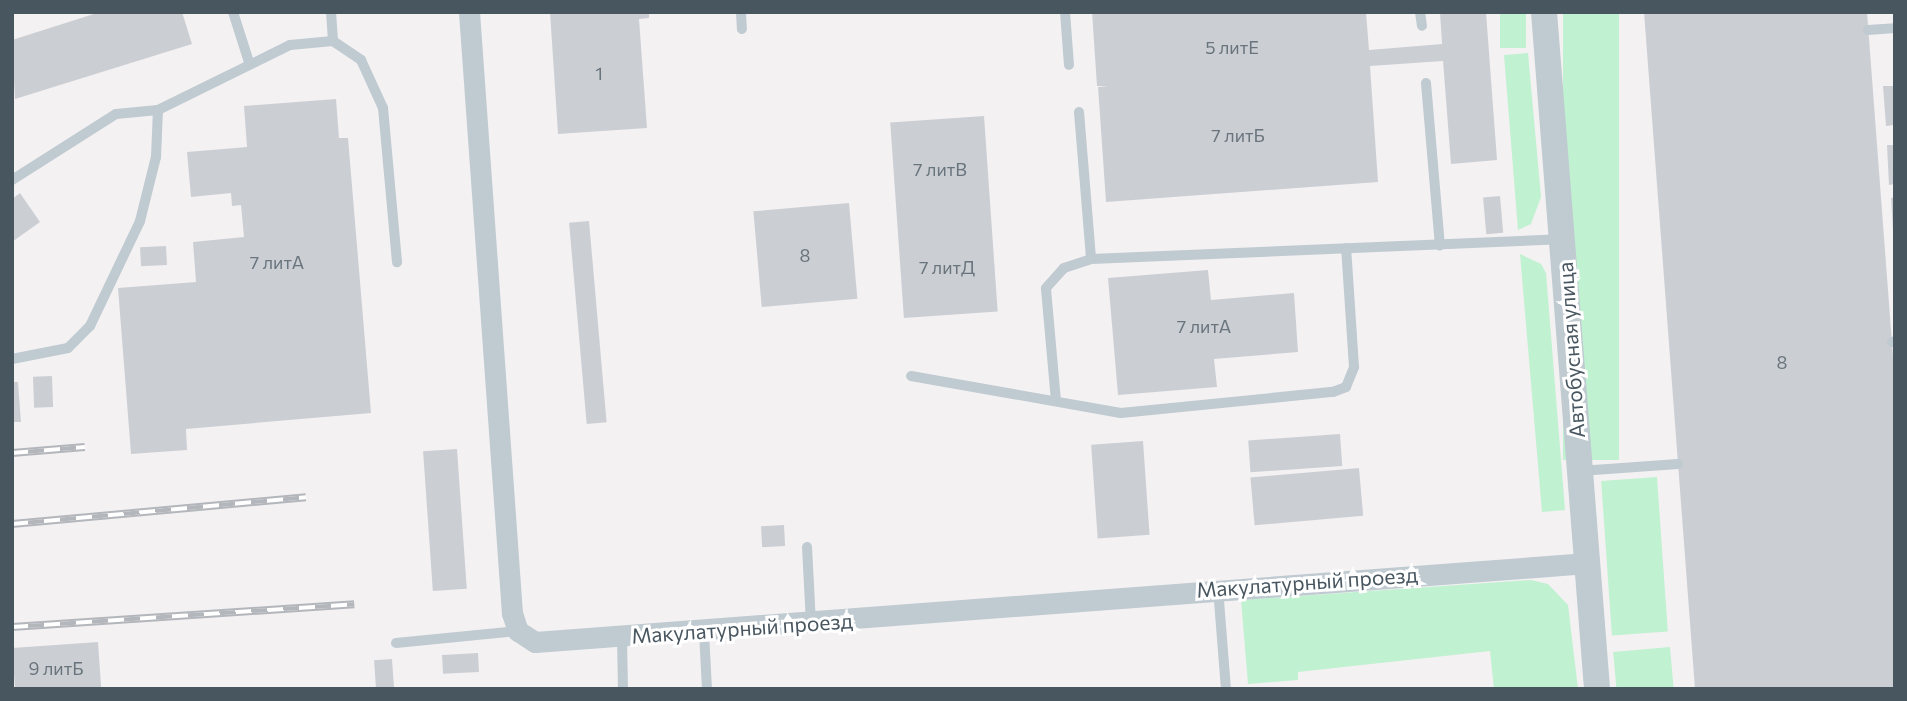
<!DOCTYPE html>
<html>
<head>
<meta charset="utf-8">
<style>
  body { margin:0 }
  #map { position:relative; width:1907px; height:701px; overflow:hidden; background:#f4f1f2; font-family:Commissioner,sans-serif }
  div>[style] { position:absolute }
  .green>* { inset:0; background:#c0f1d0; transform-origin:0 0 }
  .building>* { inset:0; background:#cbcfd4; transform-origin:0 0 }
  .service>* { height:10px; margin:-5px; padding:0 5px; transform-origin:5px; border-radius:5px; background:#bfcad1 }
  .minor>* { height:21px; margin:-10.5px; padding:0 10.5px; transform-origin:10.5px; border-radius:10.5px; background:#bfcad1 }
  .tertiary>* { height:26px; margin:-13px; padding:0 13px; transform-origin:13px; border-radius:13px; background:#bfcad1 }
  .rail>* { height:8px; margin-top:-4px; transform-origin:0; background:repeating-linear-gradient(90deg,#fff 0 16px,#b3b7bc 0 32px); box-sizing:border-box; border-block:2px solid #b3b7bc }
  span { translate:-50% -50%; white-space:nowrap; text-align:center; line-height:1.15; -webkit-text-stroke:6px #fff; paint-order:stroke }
  .number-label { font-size:18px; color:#69747d }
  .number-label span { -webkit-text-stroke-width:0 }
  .street-label { font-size:21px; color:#485660 }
  .frame { position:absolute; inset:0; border:14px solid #485660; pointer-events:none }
</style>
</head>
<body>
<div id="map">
  <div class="green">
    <div style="left:1500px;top:12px;width:26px;height:36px"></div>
    <div style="left:1563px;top:12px;width:56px;height:448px"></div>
    <div style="clip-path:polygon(1528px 53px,1541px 197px,1531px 224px,1518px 230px,1504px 55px)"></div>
    <div style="clip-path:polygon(1520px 254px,1541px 264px,1546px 273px,1565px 510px,1542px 512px)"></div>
    <div style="left:1657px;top:477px;width:155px;height:56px;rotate:86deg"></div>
    <div style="clip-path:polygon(1531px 580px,1548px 584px,1568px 605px,1578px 689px,1494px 689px,1490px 651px,1298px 672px,1298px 680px,1248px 684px,1241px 600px)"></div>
    <div style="left:1670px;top:647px;width:42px;height:57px;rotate:85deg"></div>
  </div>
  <div class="building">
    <div style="clip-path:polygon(100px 12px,182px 12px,192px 44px,15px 99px,12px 40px)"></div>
    <div style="clip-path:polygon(550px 12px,649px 12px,649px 18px,639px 19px,647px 128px,558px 134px)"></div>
    <div style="clip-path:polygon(1092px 12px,1366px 12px,1369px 50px,1442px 44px,1440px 12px,1486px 12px,1497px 160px,1451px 164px,1443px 61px,1370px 66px,1378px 182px,1106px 202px,1098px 87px,1108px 86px,1097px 86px)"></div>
    <div style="clip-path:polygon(1644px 12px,1867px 12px,1895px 383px,1895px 689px,1695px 689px)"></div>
    <div style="clip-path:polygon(1883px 86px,1895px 86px,1895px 125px,1886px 126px)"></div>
    <div style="clip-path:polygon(336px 99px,339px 138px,348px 138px,371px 413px,186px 429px,187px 450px,131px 454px,118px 288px,196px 282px,193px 242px,244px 237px,241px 205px,232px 206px,231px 193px,191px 197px,187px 152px,247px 147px,244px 106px)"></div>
    <div style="left:984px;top:116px;width:196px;height:94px;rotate:86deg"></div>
    <div style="clip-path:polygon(1887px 145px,1895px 145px,1895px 184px,1889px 185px)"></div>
    <div style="clip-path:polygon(20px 193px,40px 222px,12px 242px,12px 199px)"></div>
    <div style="left:1500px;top:196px;width:37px;height:17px;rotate:85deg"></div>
    <div style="clip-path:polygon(1895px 197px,1895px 232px,1893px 232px,1891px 198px)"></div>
    <div style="left:849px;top:203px;width:96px;height:96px;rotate:85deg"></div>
    <div style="left:589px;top:221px;width:202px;height:20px;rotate:85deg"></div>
    <div style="left:166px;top:246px;width:19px;height:26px;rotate:87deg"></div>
    <div style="clip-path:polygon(1208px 270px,1211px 300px,1294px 293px,1298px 352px,1214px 359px,1217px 387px,1118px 395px,1108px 278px)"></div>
    <div style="left:52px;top:376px;width:31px;height:19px;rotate:88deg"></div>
    <div style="clip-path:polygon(12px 382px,18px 382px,21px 422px,12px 422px)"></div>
    <div style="left:1340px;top:434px;width:32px;height:92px;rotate:86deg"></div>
    <div style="left:1143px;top:441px;width:94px;height:52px;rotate:86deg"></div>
    <div style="left:457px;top:449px;width:140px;height:34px;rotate:86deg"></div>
    <div style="left:1359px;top:468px;width:48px;height:109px;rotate:85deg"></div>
    <div style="left:784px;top:525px;width:21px;height:23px;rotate:87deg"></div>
    <div style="left:98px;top:642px;width:46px;height:86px;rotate:86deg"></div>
    <div style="left:478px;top:653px;width:19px;height:36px;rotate:87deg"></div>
    <div style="left:392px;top:659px;width:28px;height:18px;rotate:86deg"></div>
  </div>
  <div class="service">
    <div style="left:233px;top:12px;width:52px;rotate:72.3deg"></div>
    <div style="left:331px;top:12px;width:29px;rotate:86deg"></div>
    <div style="left:741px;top:12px;width:17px;rotate:87deg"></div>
    <div style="left:1065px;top:12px;width:53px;rotate:85.7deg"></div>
    <div style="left:1420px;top:12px;width:14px;rotate:82deg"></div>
    <div style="left:1868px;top:30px;width:27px;rotate:-4deg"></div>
    <div style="left:1426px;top:83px;width:163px;rotate:85.1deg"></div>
    <div style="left:1079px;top:112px;width:147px;rotate:85.3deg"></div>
    <div style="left:1091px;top:259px;width:469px;rotate:-2.4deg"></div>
    <div style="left:12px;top:180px;width:123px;rotate:-32.4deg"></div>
    <div style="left:116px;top:114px;width:42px;rotate:-5.4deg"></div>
    <div style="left:158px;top:110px;width:147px;rotate:-26.2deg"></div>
    <div style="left:290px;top:45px;width:43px;rotate:-5.3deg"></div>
    <div style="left:333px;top:41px;width:34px;rotate:34deg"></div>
    <div style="left:361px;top:60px;width:53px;rotate:65.4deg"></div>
    <div style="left:383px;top:108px;width:155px;rotate:84.8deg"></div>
    <div style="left:1892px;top:342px;width:3px;rotate:-18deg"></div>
    <div style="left:12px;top:359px;width:57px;rotate:-11.1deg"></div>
    <div style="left:68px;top:348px;width:31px;rotate:-45deg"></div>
    <div style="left:90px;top:326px;width:116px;rotate:-64.5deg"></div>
    <div style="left:140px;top:221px;width:66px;rotate:-76deg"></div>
    <div style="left:156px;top:157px;width:47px;rotate:-87.6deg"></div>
    <div style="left:911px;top:376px;width:213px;rotate:10deg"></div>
    <div style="left:1121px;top:413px;width:213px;rotate:-5.7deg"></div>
    <div style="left:1333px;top:392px;width:14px;rotate:-21deg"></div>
    <div style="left:1346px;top:387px;width:22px;rotate:-68deg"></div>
    <div style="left:1354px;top:367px;width:119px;rotate:-93.8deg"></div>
    <div style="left:1056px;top:401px;width:113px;rotate:-95.1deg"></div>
    <div style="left:1046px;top:288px;width:27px;rotate:-48deg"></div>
    <div style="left:1064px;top:268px;width:28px;rotate:-18deg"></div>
    <div style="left:1580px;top:471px;width:98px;rotate:-4.1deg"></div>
    <div style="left:807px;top:547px;width:77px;rotate:87deg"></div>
    <div style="left:1218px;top:588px;width:101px;rotate:85.5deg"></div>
    <div style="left:704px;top:632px;width:57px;rotate:87deg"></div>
    <div style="left:622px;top:638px;width:51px;rotate:88.9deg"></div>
    <div style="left:396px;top:643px;width:123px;rotate:-5.6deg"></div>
  </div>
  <div class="minor">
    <div style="left:469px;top:12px;width:603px;rotate:85.91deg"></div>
    <div style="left:512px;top:613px;width:19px;rotate:72deg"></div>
    <div style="left:518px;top:631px;width:20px;rotate:33deg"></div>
    <div style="left:535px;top:642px;width:1055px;rotate:-4.29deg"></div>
  </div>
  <div class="tertiary">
    <div style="left:1544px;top:12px;width:679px;rotate:85.52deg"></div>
  </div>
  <div class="rail">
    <div style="left:12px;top:453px;width:73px;rotate:-4.7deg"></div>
    <div style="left:12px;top:524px;width:295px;rotate:-5.2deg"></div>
    <div style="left:12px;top:627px;width:343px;rotate:-3.8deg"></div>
  </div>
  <div class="number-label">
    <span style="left:1232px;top:47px">5 литЕ</span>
    <span style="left:599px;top:73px">1</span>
    <span style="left:1238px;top:135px">7 литБ</span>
    <span style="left:940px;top:169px">7 литВ</span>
    <span style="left:805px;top:255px">8</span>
    <span style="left:277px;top:262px">7 литА</span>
    <span style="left:947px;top:267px">7 литД</span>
    <span style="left:1204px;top:326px">7 литА</span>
    <span style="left:1782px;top:362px">8</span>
    <span style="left:56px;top:668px">9 литБ</span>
  </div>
  <div class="street-label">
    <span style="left:1571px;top:350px;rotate:-94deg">Автобусная улица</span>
    <span style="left:1307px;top:582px;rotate:-4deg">Макулатурный проезд</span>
    <span style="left:742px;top:628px;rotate:-4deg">Макулатурный проезд</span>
  </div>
  <div class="frame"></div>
</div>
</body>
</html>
